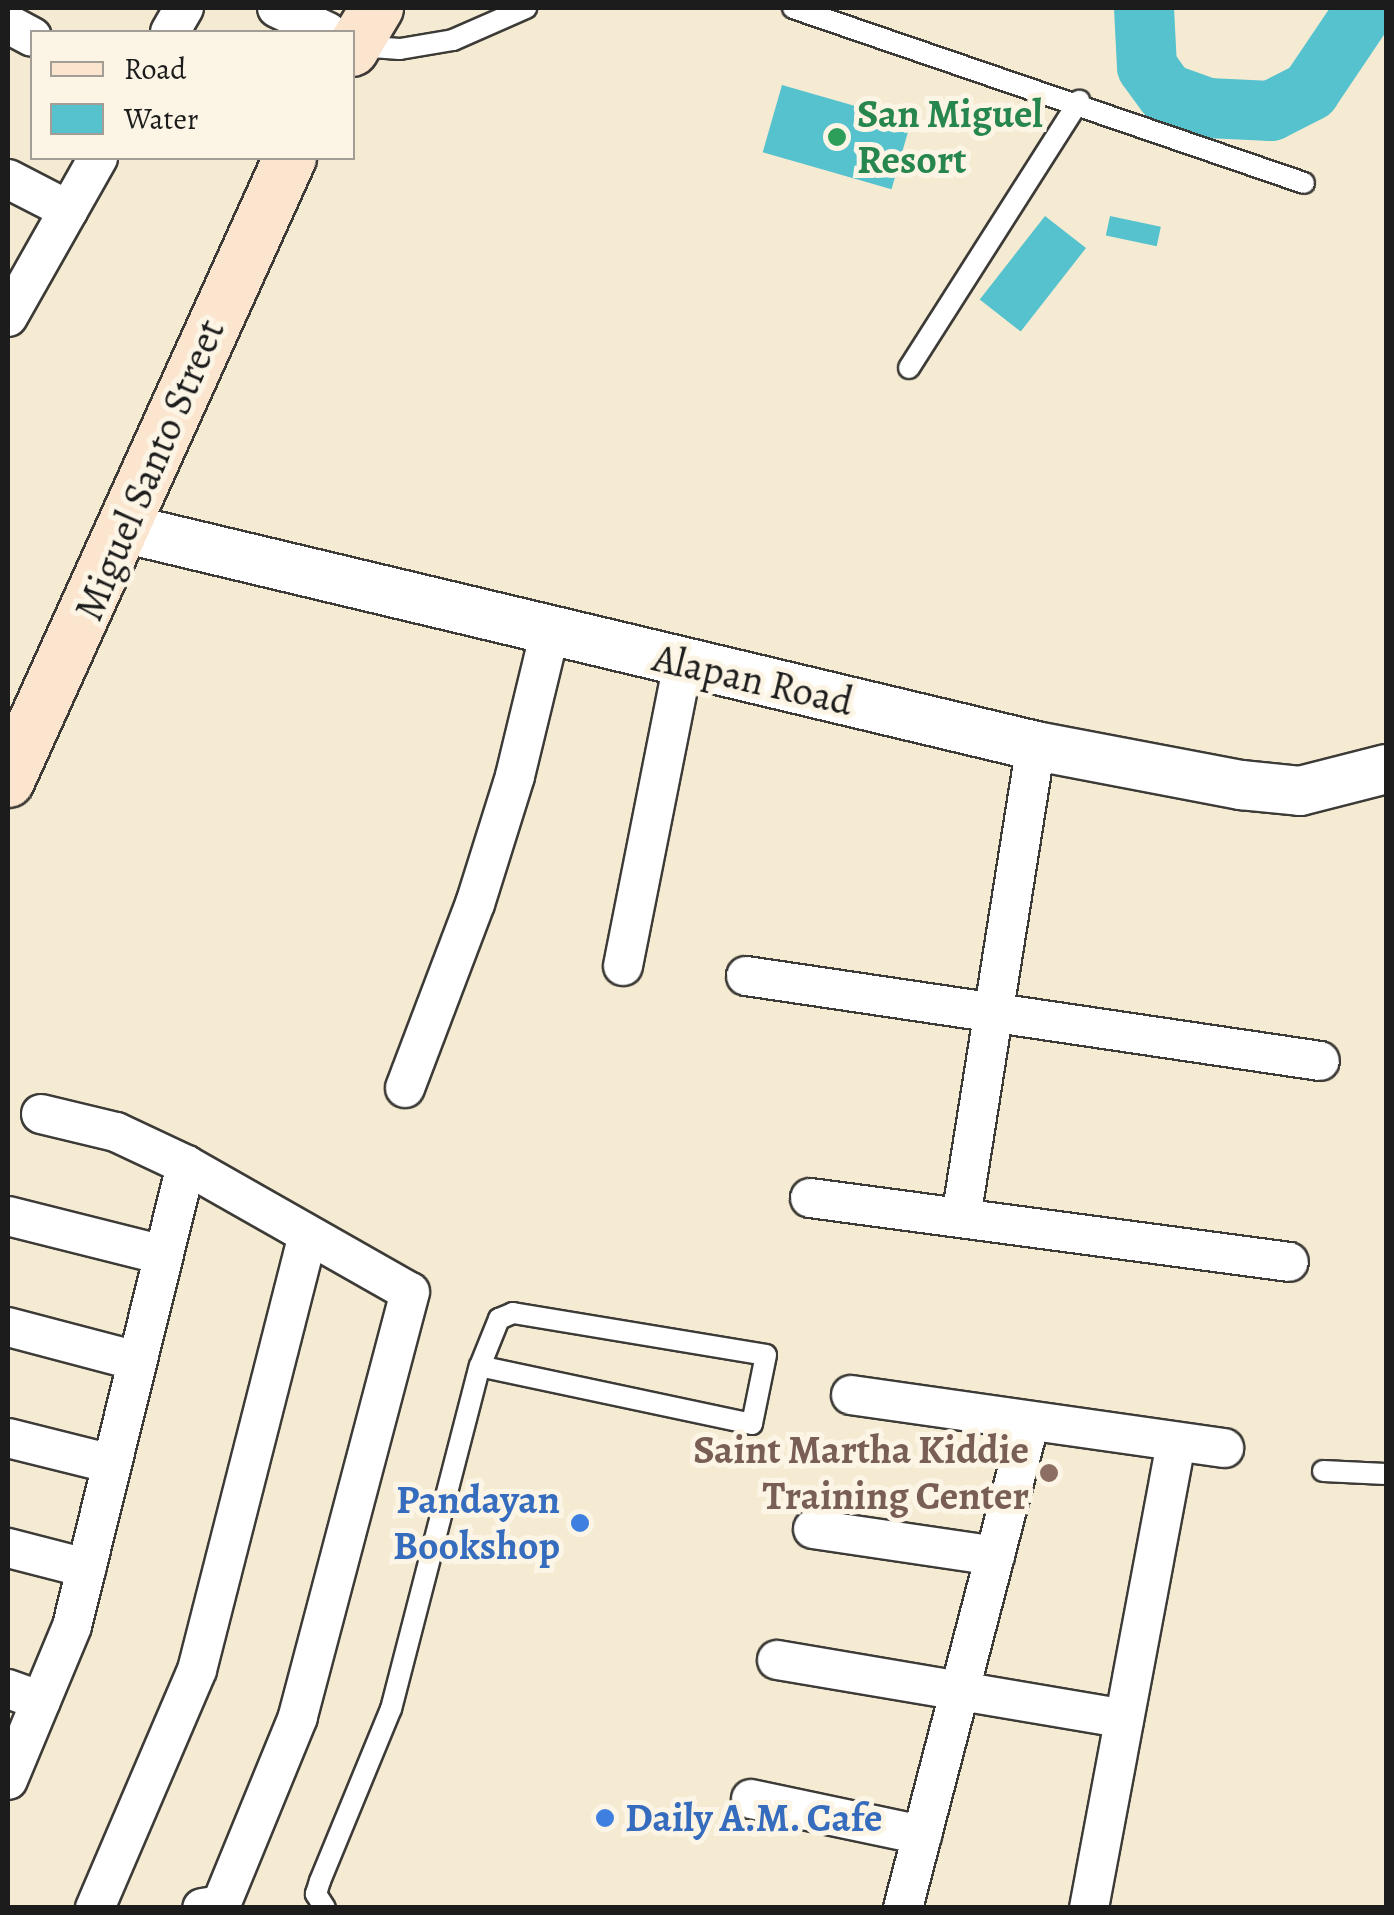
<!DOCTYPE html>
<html>
<head>
<meta charset="utf-8">
<style>
  body { margin:0 }
  #map { position:relative; width:1394px; height:1915px; overflow:hidden; background:#f5ebd3; font-family:Alegreya,serif }
  div>[style] { position:absolute }
  .water>* { inset:0; background:#55c2cd; transform-origin:0 0 }
  .river>* { height:60px; margin:-30px; padding:0 30px; transform-origin:30px; border-radius:30px; background:#55c2cd }
  .roads { filter:drop-shadow(2px 0 #3d3b37) drop-shadow(-2px 0 #3d3b37) drop-shadow(0 2px #3d3b37) drop-shadow(0 -2px #3d3b37) }
  .service>* { height:20px; margin:-10px; padding:0 10px; transform-origin:10px; border-radius:10px; background:#fff }
  .minor>* { height:38px; margin:-19px; padding:0 19px; transform-origin:19px; border-radius:19px; background:#fff }
  .tertiary>* { height:48px; margin:-24px; padding:0 24px; transform-origin:24px; border-radius:24px; background:#fff }
  .secondary>* { height:52px; margin:-26px; padding:0 26px; transform-origin:26px; border-radius:26px; background:#fce5cf }
  .dots>* { width:28px; height:28px; translate:-50% -50%; box-sizing:border-box; border:5px solid #fcf5e5; border-radius:50% }
  span { translate:-50% -50%; white-space:nowrap; text-align:center; line-height:1.15; -webkit-text-stroke:10px #fcf5e5; paint-order:stroke }
  .leisure-label { font-size:40px; color:#27864d; font-weight:700 }
  .left { translate:0 -50%; text-align:left }
  .street-label { font-size:40px; color:#1c1c1c }
  .education-label { font-size:40px; color:#785e54; font-weight:700 }
  .right { translate:-100% -50%; text-align:right }
  .shop-label { font-size:40px; color:#366cbe; font-weight:700 }
  .frame { position:absolute; inset:0; border:10px solid #1c1c1c; pointer-events:none }
  .legend { position:absolute; left:30px; top:30px; width:325px; height:130px; box-sizing:border-box; background:#fcf5e5; border:2px solid #a29e95; margin:0; padding:12px 18px; list-style:none; font-size:30px; color:#1c1c1c }
  .legend li { display:flex; align-items:center; gap:20px; height:50px }
  .legend b { width:50px; border:2px solid #a29e95 }
</style>
</head>
<body>
<div id="map">
  <div class="water">
    <div style="left:782px;top:85px;width:134px;height:70px;rotate:16deg"></div>
    <div style="left:1045px;top:216px;width:52px;height:106px;rotate:38deg"></div>
    <div style="left:1110px;top:216px;width:52px;height:20px;rotate:12deg"></div>
  </div>
  <div class="river">
    <div style="left:1144px;top:8px;width:59px;rotate:87.1deg"></div>
    <div style="left:1147px;top:67px;width:32px;rotate:54deg"></div>
    <div style="left:1166px;top:93px;width:45px;rotate:19.7deg"></div>
    <div style="left:1208px;top:108px;width:63px;rotate:2.7deg"></div>
    <div style="left:1271px;top:111px;width:44px;rotate:-27.1deg"></div>
    <div style="left:1310px;top:91px;width:100px;rotate:-56deg"></div>
  </div>
  <div class="roads">
    <div class="service">
      <div style="left:793px;top:8px;width:540px;rotate:18.9deg"></div>
      <div style="left:357px;top:46px;width:43px;rotate:4deg"></div>
      <div style="left:400px;top:49px;width:54px;rotate:-9.6deg"></div>
      <div style="left:453px;top:40px;width:80px;rotate:-23.7deg"></div>
      <div style="left:909px;top:368px;width:317px;rotate:-57.5deg"></div>
      <div style="left:1323px;top:1471px;width:63px;rotate:2.7deg"></div>
      <div style="left:325px;top:1908px;width:17px;rotate:-123deg"></div>
      <div style="left:316px;top:1894px;width:14px;rotate:-73deg"></div>
      <div style="left:320px;top:1881px;width:186px;rotate:-67.6deg"></div>
      <div style="left:391px;top:1709px;width:354px;rotate:-75.5deg"></div>
      <div style="left:480px;top:1366px;width:51px;rotate:-68deg"></div>
      <div style="left:499px;top:1319px;width:15px;rotate:-23deg"></div>
      <div style="left:513px;top:1313px;width:256px;rotate:9.4deg"></div>
      <div style="left:766px;top:1355px;width:70px;rotate:101.5deg"></div>
      <div style="left:752px;top:1424px;width:278px;rotate:-168deg"></div>
    </div>
    <div class="minor">
      <div style="left:277px;top:8px;width:56px;rotate:25.2deg"></div>
      <div style="left:8px;top:24px;width:27px;rotate:28deg"></div>
      <div style="left:170px;top:32px;width:28px;rotate:-60deg"></div>
      <div style="left:8px;top:179px;width:68px;rotate:27.3deg"></div>
      <div style="left:8px;top:317px;width:183px;rotate:-60.5deg"></div>
      <div style="left:623px;top:966px;width:308px;rotate:-78.8deg"></div>
      <div style="left:746px;top:976px;width:580px;rotate:8.42deg"></div>
      <div style="left:405px;top:1088px;width:197px;rotate:-69.2deg"></div>
      <div style="left:475px;top:904px;width:134px;rotate:-72.6deg"></div>
      <div style="left:515px;top:776px;width:149px;rotate:-76.4deg"></div>
      <div style="left:41px;top:1114px;width:77px;rotate:13.5deg"></div>
      <div style="left:116px;top:1132px;width:77px;rotate:25.2deg"></div>
      <div style="left:186px;top:1165px;width:257px;rotate:29.6deg"></div>
      <div style="left:410px;top:1292px;width:440px;rotate:104.8deg"></div>
      <div style="left:298px;top:1717px;width:203px;rotate:112.3deg"></div>
      <div style="left:221px;top:1905px;width:19px;rotate:171deg"></div>
      <div style="left:810px;top:1198px;width:483px;rotate:7.6deg"></div>
      <div style="left:8px;top:1216px;width:160px;rotate:14.1deg"></div>
      <div style="left:961px;top:1218px;width:478px;rotate:-81deg"></div>
      <div style="left:8px;top:1327px;width:133px;rotate:14.8deg"></div>
      <div style="left:851px;top:1395px;width:377px;rotate:8.1deg"></div>
      <div style="left:8px;top:1438px;width:107px;rotate:14deg"></div>
      <div style="left:813px;top:1529px;width:184px;rotate:8.4deg"></div>
      <div style="left:8px;top:1548px;width:81px;rotate:14.4deg"></div>
      <div style="left:777px;top:1660px;width:352px;rotate:9.6deg"></div>
      <div style="left:8px;top:1689px;width:35px;rotate:20deg"></div>
      <div style="left:8px;top:1780px;width:167px;rotate:-67.4deg"></div>
      <div style="left:72px;top:1626px;width:475px;rotate:-76.1deg"></div>
      <div style="left:751px;top:1799px;width:175px;rotate:11.9deg"></div>
      <div style="left:95px;top:1908px;width:259px;rotate:-66.8deg"></div>
      <div style="left:197px;top:1670px;width:447px;rotate:-75.7deg"></div>
      <div style="left:903px;top:1908px;width:503px;rotate:-75.38deg"></div>
      <div style="left:1089px;top:1908px;width:474px;rotate:-79.4deg"></div>
    </div>
    <div class="tertiary">
      <div style="left:123px;top:528px;width:939px;rotate:13.43deg"></div>
      <div style="left:1036px;top:746px;width:209px;rotate:10.8deg"></div>
      <div style="left:1241px;top:785px;width:59px;rotate:5.8deg"></div>
      <div style="left:1300px;top:791px;width:89px;rotate:-14.3deg"></div>
    </div>
    <div class="secondary">
      <div style="left:352px;top:50px;width:49px;rotate:-59.2deg"></div>
      <div style="left:8px;top:781px;width:684px;rotate:-65.65deg"></div>
    </div>
  </div>
  <div class="dots">
    <div style="left:837px;top:137px;background:#2e9e5b"></div>
    <div style="left:1049px;top:1473px;background:#8d6e63"></div>
    <div style="left:580px;top:1523px;background:#3f7fe0"></div>
    <div style="left:605px;top:1818px;background:#3f7fe0"></div>
  </div>
  <div class="leisure-label">
    <span class="left" style="left:857px;top:137px">San Miguel<br>Resort</span>
  </div>
  <div class="street-label">
    <span style="left:150px;top:470px;rotate:-67deg">Miguel Santo Street</span>
    <span style="left:753px;top:680px;rotate:13deg">Alapan Road</span>
  </div>
  <div class="education-label">
    <span class="right" style="left:1029px;top:1473px">Saint Martha Kiddie<br>Training Center</span>
  </div>
  <div class="shop-label">
    <span class="right" style="left:560px;top:1523px">Pandayan<br>Bookshop</span>
    <span class="left" style="left:625px;top:1818px">Daily A.M. Cafe</span>
  </div>
  <div class="frame"></div>
  <ul class="legend">
  <li><b style="height:12px;background:#fce5cf"></b>Road</li>
  <li><b style="height:28px;background:#55c2cd"></b>Water</li>
  </ul>
</div>
</body>
</html>
